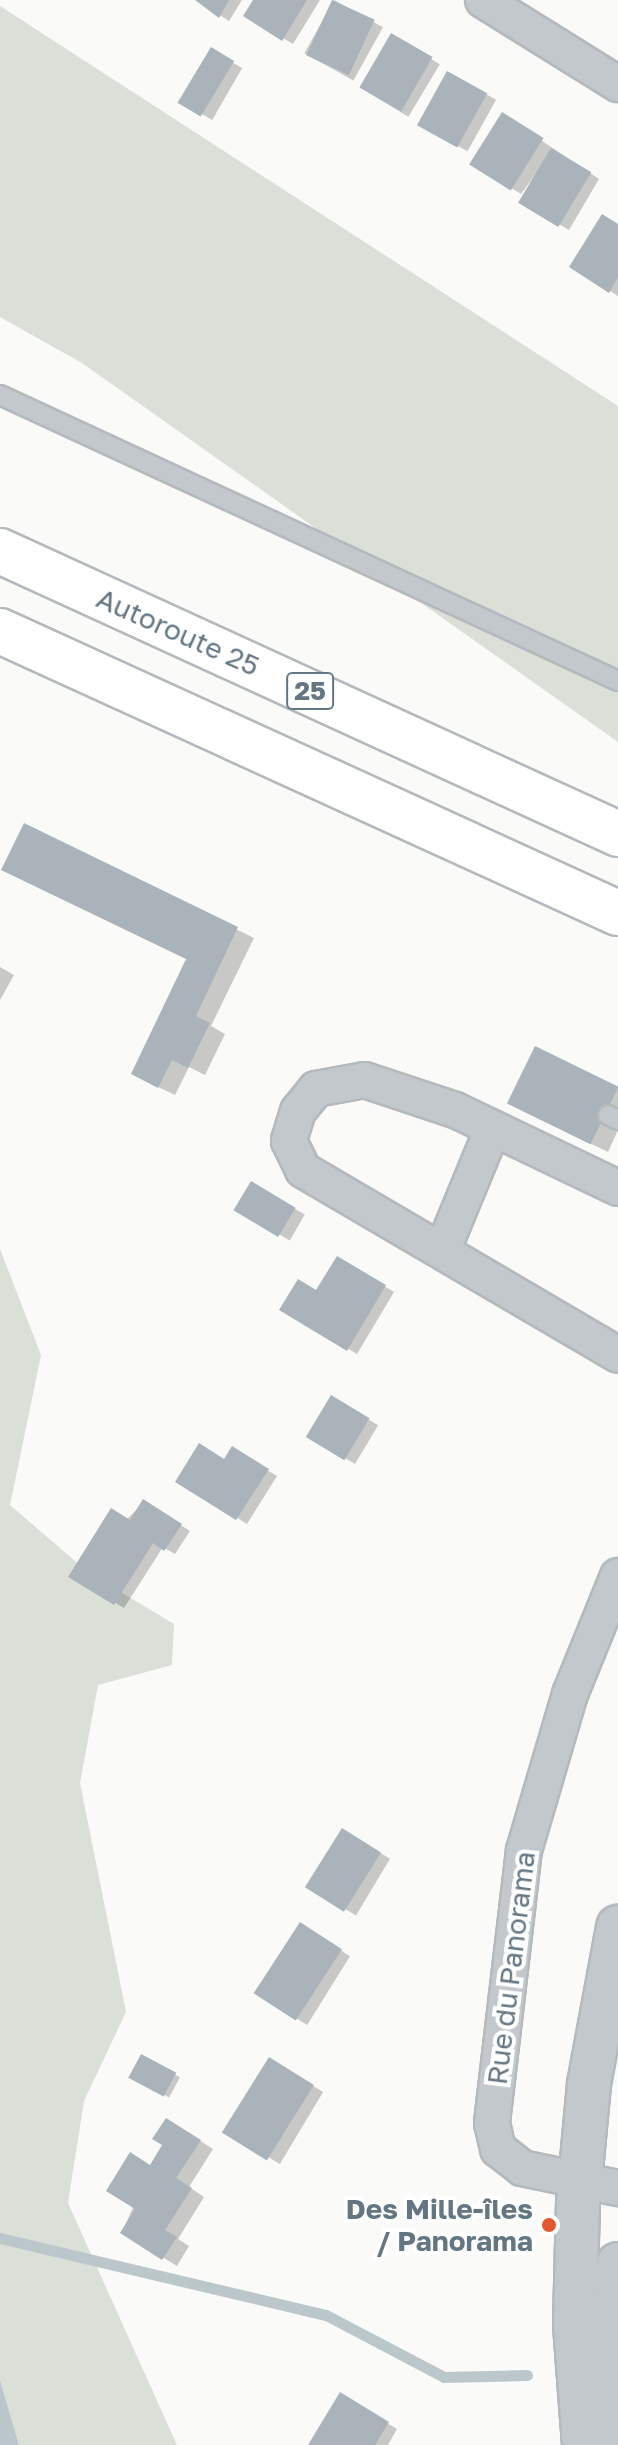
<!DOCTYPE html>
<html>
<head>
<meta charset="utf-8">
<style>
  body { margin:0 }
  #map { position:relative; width:618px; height:2445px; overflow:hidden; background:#fafaf8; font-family:"Golos Text",sans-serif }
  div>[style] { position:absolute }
  .green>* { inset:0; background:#dadfd7 }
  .water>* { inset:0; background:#bbc7cb }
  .shadow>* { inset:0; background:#0003; transform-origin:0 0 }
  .stream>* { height:11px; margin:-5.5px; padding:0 5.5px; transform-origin:5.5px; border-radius:5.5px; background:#bbc7cb }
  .building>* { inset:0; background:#aab3b9; transform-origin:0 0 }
  .roads { filter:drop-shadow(2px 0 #b4b9bd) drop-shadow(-2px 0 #b4b9bd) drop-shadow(0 2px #b4b9bd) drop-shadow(0 -2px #b4b9bd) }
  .service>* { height:18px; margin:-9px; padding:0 9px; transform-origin:9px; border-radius:9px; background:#c3c8cc }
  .minor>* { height:34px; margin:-17px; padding:0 17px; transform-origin:17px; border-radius:17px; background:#c3c8cc }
  .tertiary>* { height:42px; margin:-21px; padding:0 21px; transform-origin:21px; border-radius:21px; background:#c3c8cc }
  .motorway>* { height:44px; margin:-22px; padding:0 22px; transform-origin:22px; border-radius:22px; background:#fff }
  .dots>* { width:22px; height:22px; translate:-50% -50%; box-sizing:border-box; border:4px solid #fff; border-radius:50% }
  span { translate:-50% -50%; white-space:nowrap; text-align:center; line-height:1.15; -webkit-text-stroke:8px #fff; paint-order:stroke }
  .shield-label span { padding:2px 6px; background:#fff; border:2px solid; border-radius:6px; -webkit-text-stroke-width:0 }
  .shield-label { font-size:26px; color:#657683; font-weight:700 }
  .street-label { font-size:28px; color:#657683 }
  .poi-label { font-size:28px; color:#657683; font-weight:700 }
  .right { translate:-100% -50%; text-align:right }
</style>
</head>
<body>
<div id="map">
  <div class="green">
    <div style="clip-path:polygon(0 6px,618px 406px,618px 742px,82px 363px,0 317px)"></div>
    <div style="clip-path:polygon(0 1249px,41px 1355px,10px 1505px,89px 1573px,174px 1624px,172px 1665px,98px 1685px,80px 1783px,126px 2012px,84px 2101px,68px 2203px,177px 2445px,19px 2445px,0 2380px)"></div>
  </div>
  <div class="water">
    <div style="clip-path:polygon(0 2380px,19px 2445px,0 2445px)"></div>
  </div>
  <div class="shadow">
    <div style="clip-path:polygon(197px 0,242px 0,229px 21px)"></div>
    <div style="clip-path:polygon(255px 0,320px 0,293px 44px,246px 16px)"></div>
    <div style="left:334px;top:0;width:56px;height:61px;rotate:29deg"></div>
    <div style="left:391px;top:35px;width:57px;height:61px;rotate:31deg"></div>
    <div style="left:211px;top:50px;width:36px;height:60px;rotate:30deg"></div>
    <div style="left:448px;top:73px;width:55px;height:59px;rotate:29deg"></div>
    <div style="clip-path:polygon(503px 115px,599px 179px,569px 230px,521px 202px,549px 156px,521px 194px,472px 164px)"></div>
    <div style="clip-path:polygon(618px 226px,618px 296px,610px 291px)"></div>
    <div style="clip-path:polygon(25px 825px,254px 938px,211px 1026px,225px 1034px,205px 1075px,189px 1067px,175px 1095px,150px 1083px,188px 959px)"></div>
    <div style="clip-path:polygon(0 967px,14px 975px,0 1000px)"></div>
    <div style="clip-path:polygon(535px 1049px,618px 1089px,618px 1130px,608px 1152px,523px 1111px)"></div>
    <div style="left:252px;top:1184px;width:61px;height:30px;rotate:30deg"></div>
    <div style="clip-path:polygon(338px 1258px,394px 1292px,357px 1354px,282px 1309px,317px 1292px)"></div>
    <div style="left:331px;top:1397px;width:55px;height:45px;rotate:31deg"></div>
    <div style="clip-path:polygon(232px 1449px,277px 1476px,247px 1524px,178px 1481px,224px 1461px)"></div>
    <div style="clip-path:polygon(144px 1502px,190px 1531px,175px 1554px,163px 1547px,124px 1608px,71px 1576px)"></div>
    <div style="left:342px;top:1830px;width:56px;height:66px;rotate:31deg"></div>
    <div style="left:300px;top:1925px;width:59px;height:81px;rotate:32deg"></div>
    <div style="left:142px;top:2057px;width:43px;height:23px;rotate:28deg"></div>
    <div style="left:270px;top:2060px;width:62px;height:84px;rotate:31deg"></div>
    <div style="clip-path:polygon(180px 2128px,213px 2149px,189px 2187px,204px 2197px,178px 2239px,189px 2246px,177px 2266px,122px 2232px,151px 2167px)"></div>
    <div style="clip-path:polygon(341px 2395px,397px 2429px,388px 2445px,310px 2445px)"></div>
  </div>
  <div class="stream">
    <div style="left:0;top:2238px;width:335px;rotate:13.3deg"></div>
    <div style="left:326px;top:2315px;width:133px;rotate:27.7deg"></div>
    <div style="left:444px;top:2377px;width:83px;rotate:-1.4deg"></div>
  </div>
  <div class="building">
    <div style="clip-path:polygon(195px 0,229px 0,219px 18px)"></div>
    <div style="clip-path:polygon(253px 0,307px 0,282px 41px,243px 16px)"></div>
    <div style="left:332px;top:0;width:47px;height:61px;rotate:25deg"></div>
    <div style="left:391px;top:33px;width:48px;height:63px;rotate:30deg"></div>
    <div style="left:211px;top:47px;width:27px;height:65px;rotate:31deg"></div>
    <div style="left:447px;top:71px;width:46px;height:62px;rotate:29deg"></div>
    <div style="left:502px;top:112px;width:49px;height:62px;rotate:32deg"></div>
    <div style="left:551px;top:148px;width:47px;height:64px;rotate:31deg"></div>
    <div style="clip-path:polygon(602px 214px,618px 224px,618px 277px,609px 293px,569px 267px)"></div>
    <div style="clip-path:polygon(24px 823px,238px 927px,196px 1016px,210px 1023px,188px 1068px,172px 1060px,158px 1088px,131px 1074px,186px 959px,1px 870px)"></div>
    <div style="left:535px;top:1046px;width:93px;height:64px;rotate:26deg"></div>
    <div style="left:251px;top:1181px;width:52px;height:34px;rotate:31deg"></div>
    <div style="clip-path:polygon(337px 1256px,386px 1285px,347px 1351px,279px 1310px,298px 1279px,316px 1290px)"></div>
    <div style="left:331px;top:1395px;width:45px;height:49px;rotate:31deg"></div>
    <div style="clip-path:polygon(199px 1443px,224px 1459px,232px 1446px,269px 1469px,236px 1520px,175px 1482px)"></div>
    <div style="clip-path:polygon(143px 1499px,182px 1524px,164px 1551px,153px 1543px,114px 1605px,68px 1577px,111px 1508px,130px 1520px)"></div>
    <div style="left:342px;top:1828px;width:46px;height:70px;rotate:32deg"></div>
    <div style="left:300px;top:1922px;width:50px;height:85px;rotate:33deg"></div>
    <div style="left:141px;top:2054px;width:40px;height:27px;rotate:28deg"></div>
    <div style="left:269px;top:2057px;width:53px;height:89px;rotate:32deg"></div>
    <div style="clip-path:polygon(166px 2118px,201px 2140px,176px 2178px,192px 2188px,165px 2230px,177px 2237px,162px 2260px,120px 2233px,135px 2209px,106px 2191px,130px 2152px,150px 2165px,162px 2145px,152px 2139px)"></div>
    <div style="clip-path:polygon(340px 2392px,389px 2422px,375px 2445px,308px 2445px)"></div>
  </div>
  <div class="roads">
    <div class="service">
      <div style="left:0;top:395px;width:681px;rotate:24.83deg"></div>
      <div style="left:608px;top:1115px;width:11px;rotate:27deg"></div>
    </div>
    <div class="minor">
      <div style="left:483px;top:0;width:159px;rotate:31.9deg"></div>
      <div style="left:618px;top:1188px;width:181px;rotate:-154.4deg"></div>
      <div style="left:455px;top:1110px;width:95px;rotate:-161.6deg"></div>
      <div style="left:365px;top:1080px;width:50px;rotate:169.6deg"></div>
      <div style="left:316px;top:1089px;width:28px;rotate:129deg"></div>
      <div style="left:298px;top:1111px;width:31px;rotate:107deg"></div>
      <div style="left:289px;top:1141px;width:32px;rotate:64deg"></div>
      <div style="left:303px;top:1170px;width:365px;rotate:30.4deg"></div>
      <div style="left:443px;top:1249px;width:129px;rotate:-67.6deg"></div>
      <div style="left:618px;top:1576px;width:127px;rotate:112.1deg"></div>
      <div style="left:570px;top:1694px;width:163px;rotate:106.4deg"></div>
      <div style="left:524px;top:1850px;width:275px;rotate:96.7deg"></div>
      <div style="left:492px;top:2123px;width:27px;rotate:77deg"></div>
      <div style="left:498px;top:2149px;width:31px;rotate:38deg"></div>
      <div style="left:522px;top:2168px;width:98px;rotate:11.8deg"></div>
    </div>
    <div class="tertiary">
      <div style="left:584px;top:2445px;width:121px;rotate:-94.3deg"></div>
      <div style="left:575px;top:2324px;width:121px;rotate:-88.6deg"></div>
      <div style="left:578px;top:2203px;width:120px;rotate:-84.7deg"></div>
      <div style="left:589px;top:2084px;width:160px;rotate:-79.5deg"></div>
      <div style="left:613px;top:2445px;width:181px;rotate:-88.4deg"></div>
    </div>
    <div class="motorway">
      <div style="left:0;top:551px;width:680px;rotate:24.6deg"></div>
      <div style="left:0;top:631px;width:679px;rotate:24.53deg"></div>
    </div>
  </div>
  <div class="dots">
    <div style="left:549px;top:2225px;background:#e4572e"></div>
  </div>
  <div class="shield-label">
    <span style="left:310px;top:691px">25</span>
  </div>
  <div class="street-label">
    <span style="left:178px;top:632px;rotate:24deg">Autoroute 25</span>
    <span style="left:511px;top:1968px;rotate:-83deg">Rue du Panorama</span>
  </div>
  <div class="poi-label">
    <span class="right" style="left:533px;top:2225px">Des Mille-îles<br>/ Panorama</span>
  </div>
</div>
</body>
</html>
